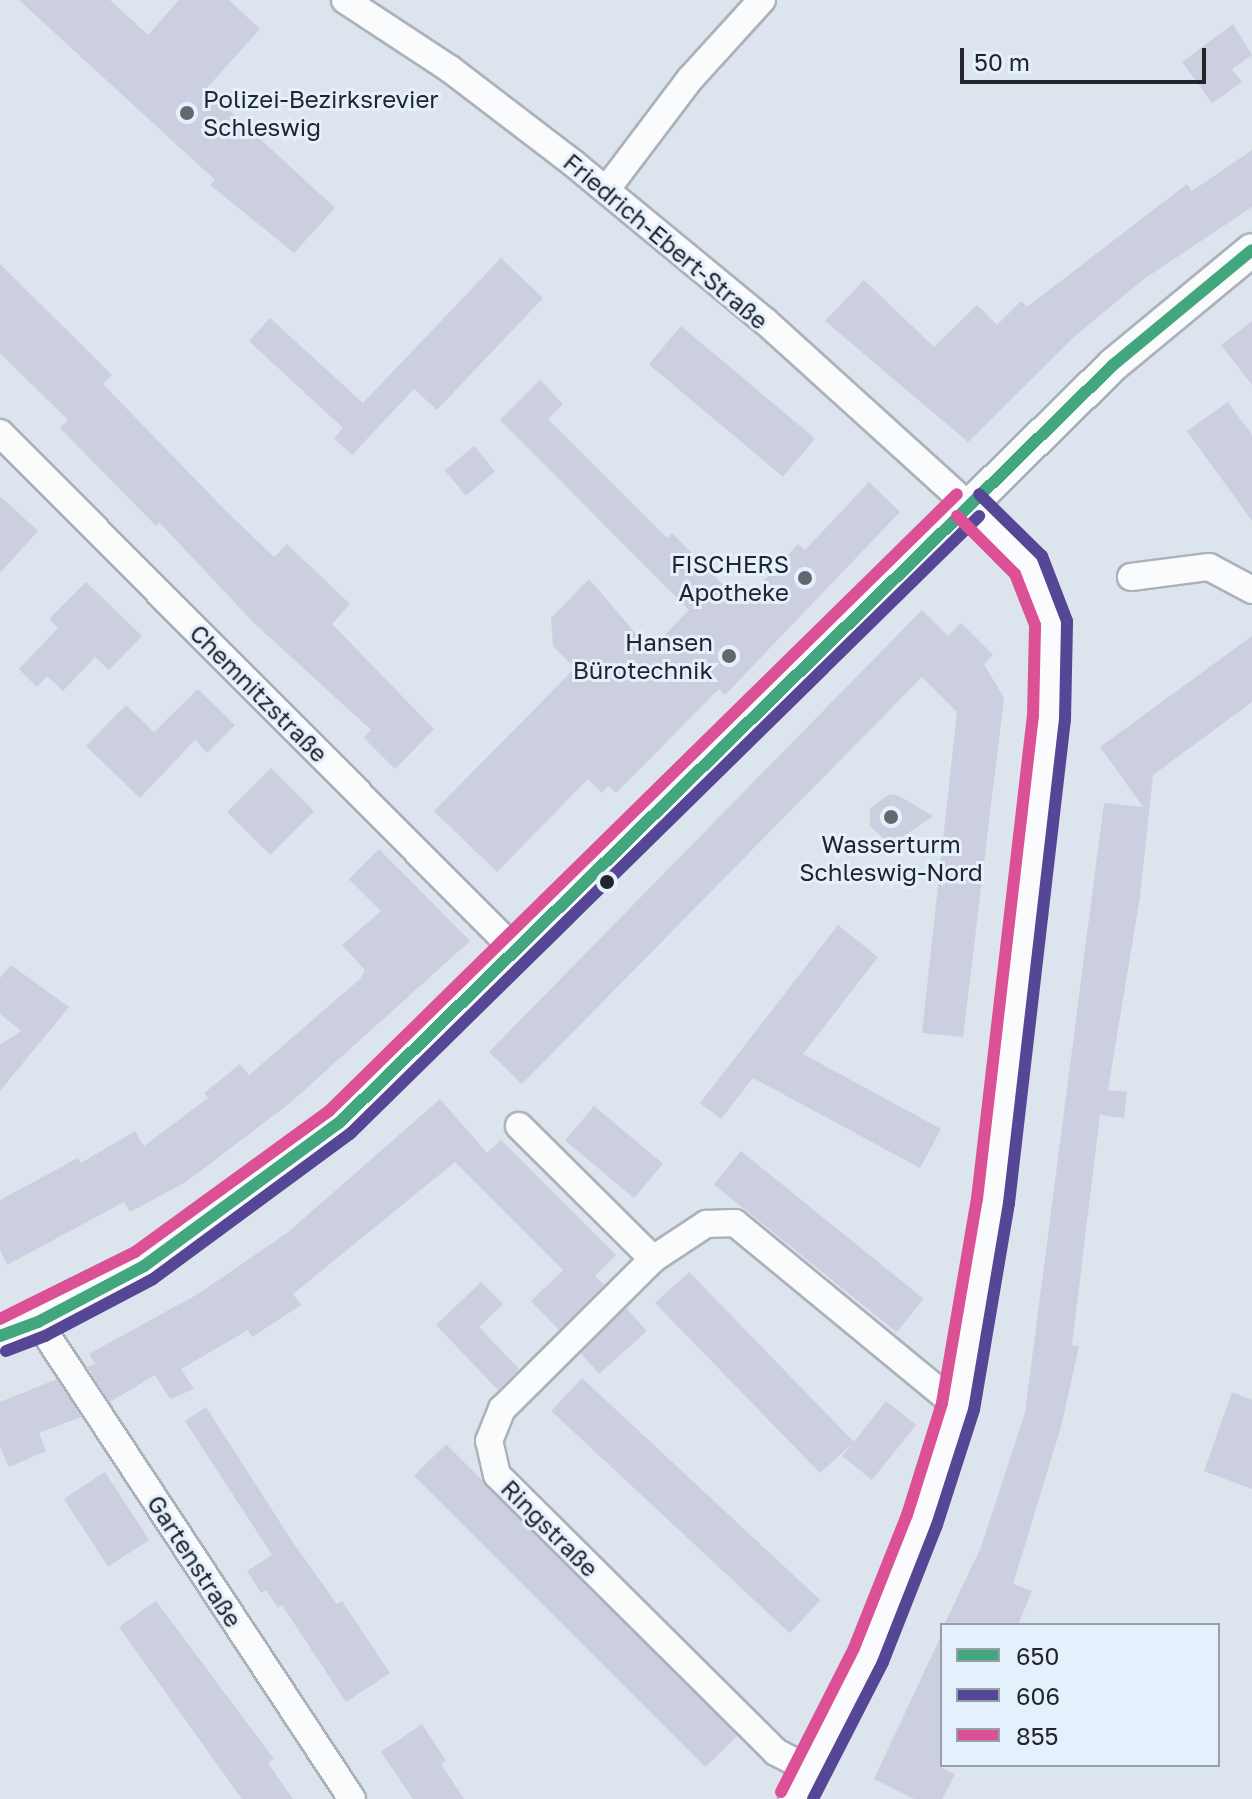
<!DOCTYPE html>
<html>
<head>
<meta charset="utf-8">
<style>
  body { margin:0 }
  #map { position:relative; width:1252px; height:1799px; overflow:hidden; background:#dce4ed; font-family:"Golos Text",sans-serif }
  div>[style] { position:absolute }
  .building>* { inset:0; background:#cccfe0; transform-origin:0 0 }
  .roads { filter:drop-shadow(2px 0 #acb2b9) drop-shadow(-2px 0 #acb2b9) drop-shadow(0 2px #acb2b9) drop-shadow(0 -2px #acb2b9) }
  .minor>* { height:26px; margin:-13px; padding:0 13px; transform-origin:13px; border-radius:13px; background:#fafbfc }
  .tertiary>* { height:32px; margin:-16px; padding:0 16px; transform-origin:16px; border-radius:16px; background:#fafbfc }
  .bus-1>* { height:12px; margin:-6px; padding:0 6px; transform-origin:6px; border-radius:6px; background:#42a67e }
  .bus-2>* { height:12px; margin:-6px; padding:0 6px; transform-origin:6px; border-radius:6px; background:#554696 }
  .bus-3>* { height:12px; margin:-6px; padding:0 6px; transform-origin:6px; border-radius:6px; background:#dc5096 }
  .dots>* { width:22px; height:22px; translate:-50% -50%; box-sizing:border-box; border:4px solid #e5f0fd; border-radius:50% }
  span { translate:-50% -50%; white-space:nowrap; text-align:center; line-height:1.15; -webkit-text-stroke:6px #e5f0fd; paint-order:stroke }
  .poi-label { font-size:24px; color:#22262c }
  .left { translate:0 -50%; text-align:left }
  .right { translate:-100% -50%; text-align:right }
  .street-label { font-size:24px; color:#22262c }
  .legend { position:absolute; left:940px; top:1623px; width:280px; height:144px; box-sizing:border-box; background:#e5f0fd; border:2px solid #979fa9; margin:0; padding:10px 14px; list-style:none; font-size:24px; color:#22262c }
  .legend li { display:flex; align-items:center; gap:16px; height:40px }
  .legend b { width:40px; border:2px solid #979fa9 }
  .scale { position:absolute; left:960px; top:48px; width:246px; height:36px; box-sizing:border-box; border:4px solid #22262c; border-top:0; padding-left:10px; font-size:24px; line-height:28px; white-space:nowrap; color:#22262c; -webkit-text-stroke:6px #e5f0fd; paint-order:stroke }
</style>
</head>
<body>
<div id="map">
  <div class="building">
    <div style="clip-path:polygon(19px 0,110px 0,148px 35px,179px 0,229px 0,260px 29px,206px 89px,335px 208px,294px 253px,210px 185px,215px 180px)"></div>
    <div style="clip-path:polygon(1233px 24px,1252px 55px,1232px 69px,1242px 82px,1212px 103px,1182px 62px)"></div>
    <div style="clip-path:polygon(1252px 150px,1252px 207px,1144px 279px,1076px 335px,968px 442px,825px 321px,864px 280px,934px 347px,977px 305px,997px 325px,1021px 301px,1027px 307px,1187px 184px,1192px 191px)"></div>
    <div style="clip-path:polygon(501px 258px,543px 298px,437px 410px,414px 389px,352px 455px,334px 438px,343px 428px,249px 341px,270px 318px,363px 403px)"></div>
    <div style="clip-path:polygon(0 264px,112px 375px,103px 384px,226px 511px,274px 557px,287px 544px,350px 604px,332px 624px,434px 729px,395px 769px,364px 738px,371px 730px,253px 622px,159px 522px,156px 526px,60px 428px,68px 420px,0 353px)"></div>
    <div style="clip-path:polygon(1252px 321px,1252px 385px,1221px 345px)"></div>
    <div style="left:681px;top:326px;width:175px;height:50px;rotate:40deg"></div>
    <div style="clip-path:polygon(540px 380px,563px 404px,548px 419px,667px 538px,672px 533px,742px 604px,798px 544px,805px 550px,869px 482px,900px 512px,725px 695px,719px 689px,616px 793px,608px 786px,602px 793px,588px 779px,497px 872px,434px 811px,575px 668px,553px 646px,551px 618px,589px 579px,650px 650px,689px 610px,500px 420px)"></div>
    <div style="clip-path:polygon(1228px 402px,1252px 435px,1252px 521px,1187px 431px)"></div>
    <div style="left:474px;top:446px;width:33px;height:38px;rotate:50deg"></div>
    <div style="clip-path:polygon(0 496px,38px 531px,0 573px)"></div>
    <div style="clip-path:polygon(86px 582px,142px 636px,109px 670px,95px 657px,63px 691px,47px 676px,37px 687px,19px 669px,58px 628px,49px 619px)"></div>
    <div style="clip-path:polygon(922px 610px,948px 636px,961px 623px,993px 655px,984px 664px,1004px 698px,963px 1037px,922px 1033px,957px 712px,922px 677px,522px 1084px,489px 1052px)"></div>
    <div style="clip-path:polygon(1252px 636px,1252px 702px,1153px 775px,1140px 897px,1108px 1090px,1127px 1092px,1124px 1118px,1100px 1115px,1072px 1345px,1079px 1346px,1061px 1427px,1013px 1584px,1032px 1591px,1018px 1625px,944px 1625px,981px 1547px,1025px 1413px,1104px 803px,1143px 807px,1100px 747px)"></div>
    <div style="clip-path:polygon(198px 689px,235px 725px,207px 753px,195px 740px,140px 798px,86px 746px,126px 705px,154px 732px)"></div>
    <div style="left:271px;top:768px;width:61px;height:62px;rotate:45deg"></div>
    <div style="clip-path:polygon(890px 794px,899px 796px,933px 816px,901px 838px,883px 838px,870px 826px,870px 808px)"></div>
    <div style="clip-path:polygon(379px 849px,470px 941px,290px 1103px,186px 1182px,130px 1212px,124px 1202px,7px 1265px,0 1250px,0 1200px,78px 1158px,81px 1163px,135px 1131px,144px 1146px,208px 1098px,204px 1093px,240px 1064px,249px 1075px,360px 979px,365px 970px,342px 945px,381px 911px,349px 879px)"></div>
    <div style="clip-path:polygon(838px 925px,878px 957px,803px 1054px,941px 1129px,920px 1168px,753px 1078px,721px 1119px,700px 1103px)"></div>
    <div style="clip-path:polygon(11px 965px,69px 1007px,0 1091px,0 1045px,21px 1031px,0 1014px,0 978px)"></div>
    <div style="clip-path:polygon(440px 1099px,487px 1153px,501px 1140px,616px 1255px,595px 1276px,604px 1285px,559px 1330px,531px 1301px,563px 1270px,455px 1162px,293px 1294px,301px 1305px,252px 1337px,248px 1330px,181px 1369px,194px 1389px,170px 1399px,155px 1375px,110px 1402px,87px 1367px,95px 1364px,89px 1354px,198px 1294px,287px 1233px)"></div>
    <div style="left:594px;top:1106px;width:90px;height:45px;rotate:40deg"></div>
    <div style="left:741px;top:1151px;width:235px;height:43px;rotate:39deg"></div>
    <div style="clip-path:polygon(689px 1272px,854px 1442px,886px 1401px,916px 1425px,872px 1480px,842px 1456px,853px 1443px,820px 1473px,655px 1303px)"></div>
    <div style="clip-path:polygon(481px 1282px,503px 1304px,479px 1327px,519px 1369px,498px 1390px,436px 1325px)"></div>
    <div style="left:626px;top:1308px;width:31px;height:64px;rotate:48deg"></div>
    <div style="left:582px;top:1378px;width:326px;height:45px;rotate:43deg"></div>
    <div style="clip-path:polygon(57px 1379px,81px 1417px,39px 1433px,46px 1451px,9px 1467px,0 1447px,0 1402px)"></div>
    <div style="clip-path:polygon(1232px 1392px,1252px 1400px,1252px 1489px,1204px 1471px)"></div>
    <div style="clip-path:polygon(206px 1407px,292px 1541px,337px 1604px,342px 1601px,390px 1673px,346px 1702px,282px 1605px,278px 1608px,266px 1590px,261px 1593px,247px 1571px,272px 1555px,185px 1421px)"></div>
    <div style="left:446px;top:1444px;width:412px;height:45px;rotate:45deg"></div>
    <div style="left:105px;top:1472px;width:81px;height:49px;rotate:57deg"></div>
    <div style="clip-path:polygon(156px 1601px,274px 1759px,268px 1763px,293px 1799px,242px 1799px,119px 1627px)"></div>
    <div style="clip-path:polygon(942px 1634px,942px 1768px,955px 1774px,942px 1799px,914px 1799px,874px 1779px)"></div>
    <div style="clip-path:polygon(422px 1724px,446px 1761px,441px 1764px,464px 1799px,413px 1799px,381px 1752px)"></div>
  </div>
  <div class="roads">
    <div class="minor">
      <div style="left:345px;top:0;width:126px;rotate:33.3deg"></div>
      <div style="left:450px;top:69px;width:155px;rotate:37.4deg"></div>
      <div style="left:573px;top:163px;width:249px;rotate:39.5deg"></div>
      <div style="left:765px;top:321px;width:274px;rotate:42.2deg"></div>
      <div style="left:606px;top:190px;width:139px;rotate:-52.9deg"></div>
      <div style="left:690px;top:79px;width:107px;rotate:-47.7deg"></div>
      <div style="left:0;top:433px;width:734px;rotate:45.11deg"></div>
      <div style="left:1131px;top:577px;width:79px;rotate:-7.3deg"></div>
      <div style="left:1209px;top:567px;width:49px;rotate:28.1deg"></div>
      <div style="left:519px;top:1126px;width:189px;rotate:44.8deg"></div>
      <div style="left:38px;top:1322px;width:571px;rotate:56.64deg"></div>
      <div style="left:811px;top:1770px;width:39px;rotate:-153deg"></div>
      <div style="left:776px;top:1752px;width:393px;rotate:-135.2deg"></div>
      <div style="left:497px;top:1475px;width:35px;rotate:-103deg"></div>
      <div style="left:489px;top:1441px;width:35px;rotate:-68deg"></div>
      <div style="left:502px;top:1409px;width:213px;rotate:-44.8deg"></div>
      <div style="left:653px;top:1259px;width:64px;rotate:-33.4deg"></div>
      <div style="left:706px;top:1224px;width:29px;rotate:-2deg"></div>
      <div style="left:735px;top:1223px;width:289px;rotate:39.5deg"></div>
    </div>
    <div class="tertiary">
      <div style="left:0;top:1336px;width:40px;rotate:-20.2deg"></div>
      <div style="left:38px;top:1322px;width:120px;rotate:-27.8deg"></div>
      <div style="left:144px;top:1266px;width:242px;rotate:-36.3deg"></div>
      <div style="left:339px;top:1123px;width:1083px;rotate:-44.4deg"></div>
      <div style="left:1113px;top:365px;width:180px;rotate:-39.6deg"></div>
      <div style="left:795px;top:1799px;width:162px;rotate:-62.8deg"></div>
      <div style="left:869px;top:1655px;width:145px;rotate:-68.6deg"></div>
      <div style="left:922px;top:1520px;width:119px;rotate:-72.3deg"></div>
      <div style="left:958px;top:1407px;width:209px;rotate:-80.4deg"></div>
      <div style="left:993px;top:1201px;width:487px;rotate:-83.4deg"></div>
      <div style="left:1049px;top:717px;width:95px;rotate:-88.8deg"></div>
      <div style="left:1051px;top:622px;width:61px;rotate:-111.1deg"></div>
      <div style="left:1029px;top:565px;width:86px;rotate:-135.5deg"></div>
    </div>
  </div>
  <div class="bus-1">
    <div style="left:0;top:1336px;width:40px;rotate:-20.2deg"></div>
    <div style="left:38px;top:1322px;width:120px;rotate:-27.8deg"></div>
    <div style="left:144px;top:1266px;width:242px;rotate:-36.3deg"></div>
    <div style="left:339px;top:1123px;width:1083px;rotate:-44.4deg"></div>
    <div style="left:1113px;top:365px;width:180px;rotate:-39.6deg"></div>
  </div>
  <div class="bus-2">
    <div style="left:6px;top:1351px;width:42px;rotate:-21deg"></div>
    <div style="left:45px;top:1336px;width:122px;rotate:-27.8deg"></div>
    <div style="left:153px;top:1279px;width:245px;rotate:-36.4deg"></div>
    <div style="left:350px;top:1134px;width:882px;rotate:-44.49deg"></div>
    <div style="left:813px;top:1799px;width:154px;rotate:-62.9deg"></div>
    <div style="left:883px;top:1662px;width:147px;rotate:-68.5deg"></div>
    <div style="left:937px;top:1525px;width:121px;rotate:-72.2deg"></div>
    <div style="left:974px;top:1410px;width:210px;rotate:-80.4deg"></div>
    <div style="left:1009px;top:1203px;width:487px;rotate:-83.4deg"></div>
    <div style="left:1065px;top:719px;width:98px;rotate:-88.8deg"></div>
    <div style="left:1067px;top:621px;width:70px;rotate:-111deg"></div>
    <div style="left:1042px;top:556px;width:88px;rotate:-135.5deg"></div>
  </div>
  <div class="bus-3">
    <div style="left:0;top:1319px;width:151px;rotate:-26.4deg"></div>
    <div style="left:135px;top:1252px;width:240px;rotate:-36deg"></div>
    <div style="left:329px;top:1111px;width:880px;rotate:-44.49deg"></div>
    <div style="left:781px;top:1792px;width:161px;rotate:-63.1deg"></div>
    <div style="left:854px;top:1648px;width:143px;rotate:-68.3deg"></div>
    <div style="left:907px;top:1515px;width:117px;rotate:-72.6deg"></div>
    <div style="left:942px;top:1403px;width:207px;rotate:-80.3deg"></div>
    <div style="left:977px;top:1199px;width:486px;rotate:-83.4deg"></div>
    <div style="left:1033px;top:716px;width:91px;rotate:-88.7deg"></div>
    <div style="left:1035px;top:625px;width:55px;rotate:-111.4deg"></div>
    <div style="left:1015px;top:574px;width:82px;rotate:-135deg"></div>
  </div>
  <div class="dots">
    <div style="left:187px;top:113px;background:#636870"></div>
    <div style="left:805px;top:578px;background:#636870"></div>
    <div style="left:729px;top:656px;background:#636870"></div>
    <div style="left:891px;top:817px;background:#636870"></div>
    <div style="left:607px;top:882px;background:#22262c"></div>
  </div>
  <div class="poi-label">
    <span class="left" style="left:203px;top:113px">Polizei-Bezirksrevier<br>Schleswig</span>
    <span class="right" style="left:789px;top:578px">FISCHERS<br>Apotheke</span>
    <span class="right" style="left:713px;top:656px">Hansen<br>Bürotechnik</span>
    <span style="left:891px;top:858px">Wasserturm<br>Schleswig-Nord</span>
  </div>
  <div class="street-label">
    <span style="left:666px;top:241px;rotate:40deg">Friedrich-Ebert-Straße</span>
    <span style="left:259px;top:693px;rotate:45deg">Chemnitzstraße</span>
    <span style="left:550px;top:1528px;rotate:45deg">Ringstraße</span>
    <span style="left:195px;top:1561px;rotate:57deg">Gartenstraße</span>
  </div>
  <ul class="legend">
  <li><b style="height:10px;background:#42a67e"></b>650</li>
  <li><b style="height:10px;background:#554696"></b>606</li>
  <li><b style="height:10px;background:#dc5096"></b>855</li>
  </ul>
  <div class="scale">50 m</div>
</div>
</body>
</html>
